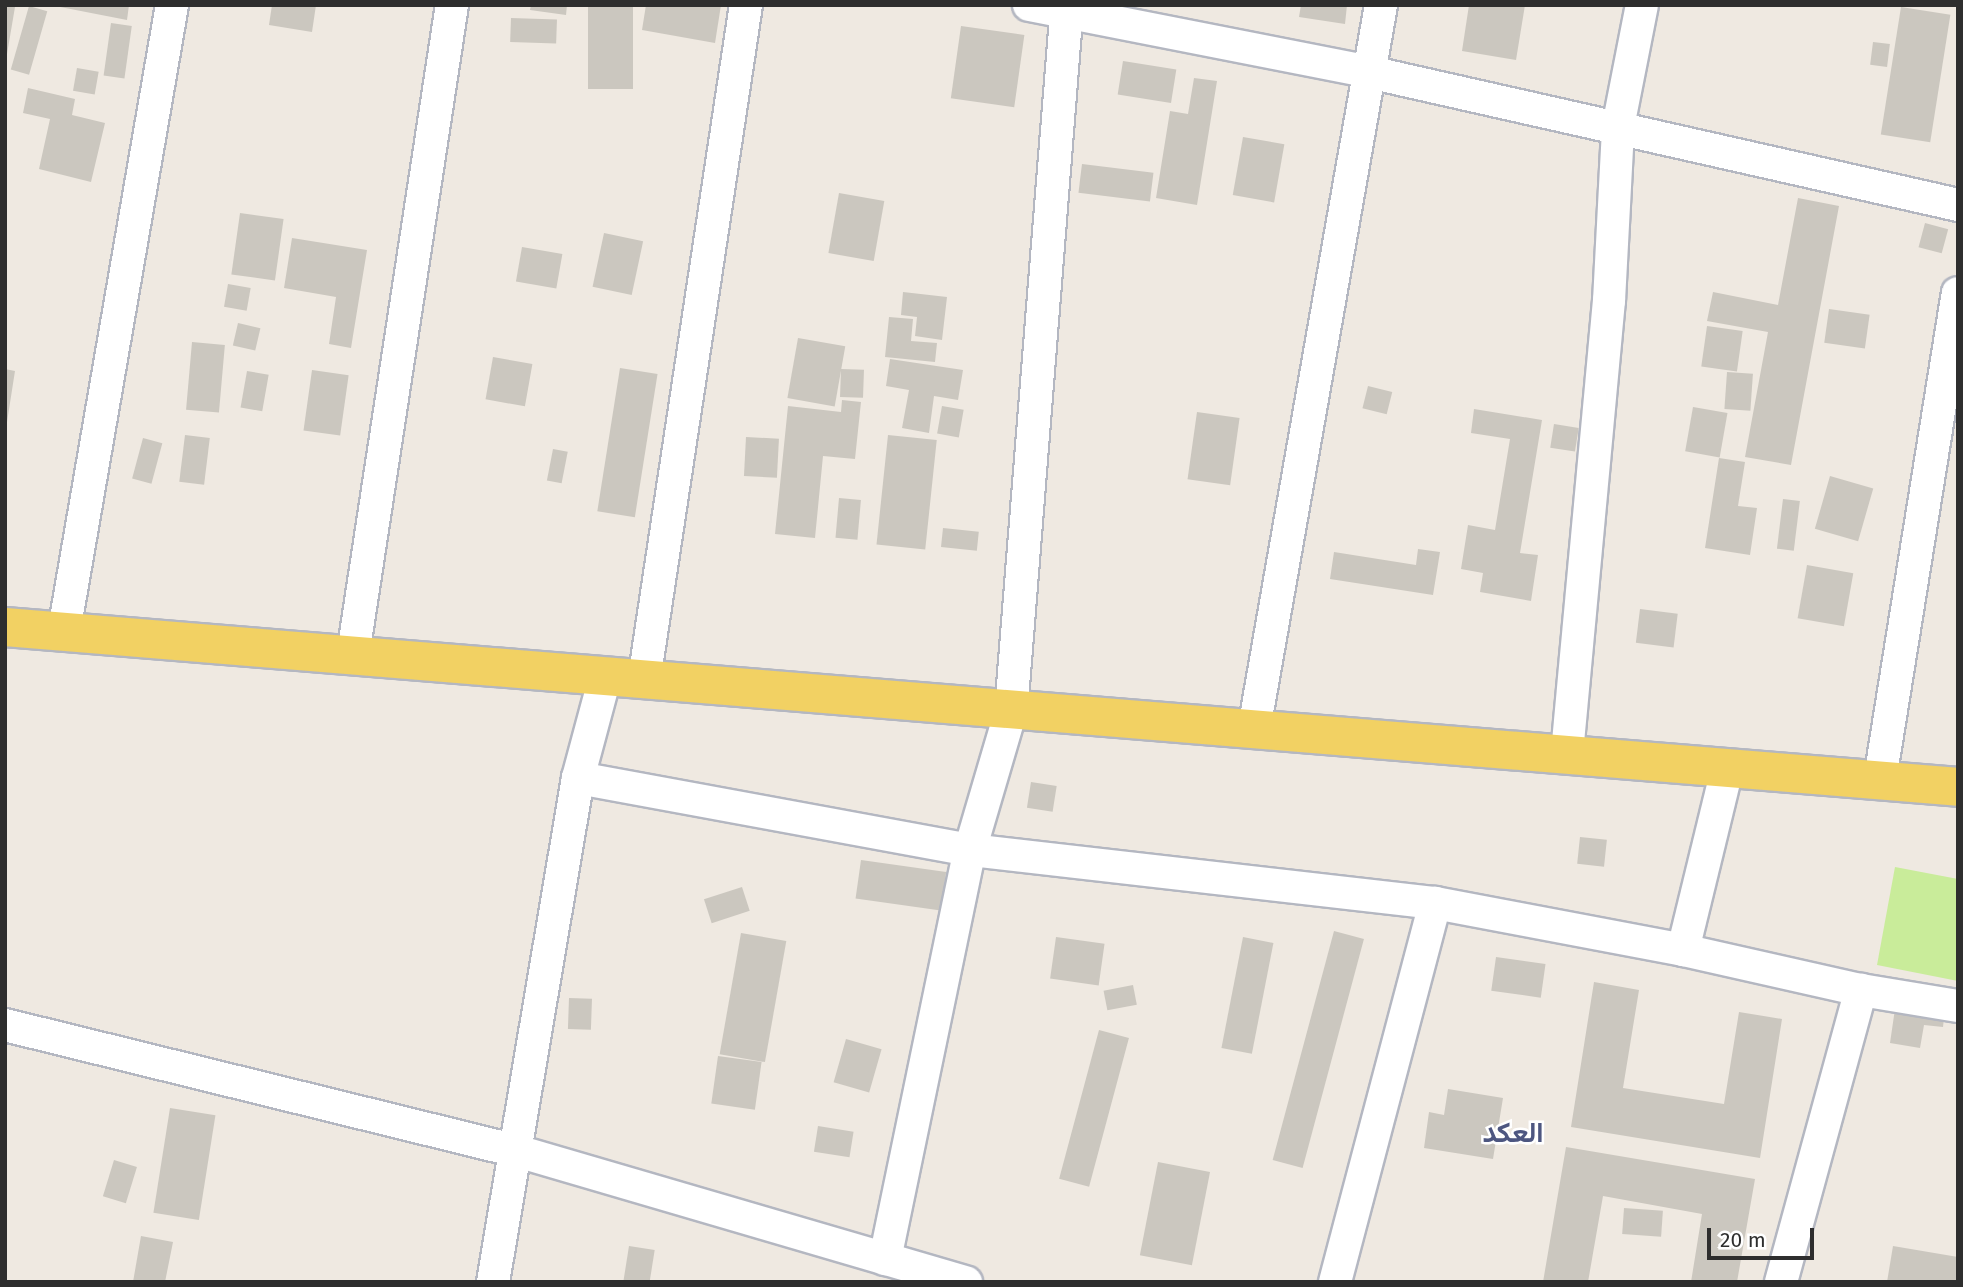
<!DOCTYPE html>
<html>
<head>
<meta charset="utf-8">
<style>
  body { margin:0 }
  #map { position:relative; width:1963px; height:1287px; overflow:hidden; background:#efe9e1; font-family:"Fira Sans",Vazirmatn,sans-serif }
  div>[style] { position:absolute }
  .pitch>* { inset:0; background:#c9ec9a }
  .building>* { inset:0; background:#cbc7bf; transform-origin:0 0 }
  .roads { filter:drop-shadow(2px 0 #b4b7c1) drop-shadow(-2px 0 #b4b7c1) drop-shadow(0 2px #b4b7c1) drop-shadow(0 -2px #b4b7c1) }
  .street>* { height:32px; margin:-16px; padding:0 16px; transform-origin:16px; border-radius:16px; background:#fff }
  .primary>* { height:38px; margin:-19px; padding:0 19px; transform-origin:19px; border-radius:19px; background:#f2d163 }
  span { translate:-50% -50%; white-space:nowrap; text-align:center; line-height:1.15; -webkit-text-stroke:5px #fff; paint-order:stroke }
  .district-label { font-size:28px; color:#4d5680; font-weight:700 }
  .frame { position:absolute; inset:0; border:7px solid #2e2e2e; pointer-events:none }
  .scale { position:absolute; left:1707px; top:1228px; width:107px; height:32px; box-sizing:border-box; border:4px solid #2e2e2e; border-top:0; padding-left:9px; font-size:21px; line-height:24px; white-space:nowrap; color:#2e2e2e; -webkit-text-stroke:5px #fff; paint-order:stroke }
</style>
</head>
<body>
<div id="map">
  <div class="pitch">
    <div style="clip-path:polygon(1895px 867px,1958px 879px,1958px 981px,1877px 965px)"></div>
  </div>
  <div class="building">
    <div style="clip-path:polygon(50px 5px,129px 5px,127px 20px)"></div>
    <div style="clip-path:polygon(272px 5px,316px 5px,312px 32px,269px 25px)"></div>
    <div style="clip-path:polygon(531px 5px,567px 5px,566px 15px,530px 10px)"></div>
    <div style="left:588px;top:5px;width:45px;height:84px"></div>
    <div style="clip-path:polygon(646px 5px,721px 5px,715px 43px,642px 30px)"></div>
    <div style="clip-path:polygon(1301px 5px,1347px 5px,1345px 24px,1299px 17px)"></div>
    <div style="clip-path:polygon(1469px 5px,1525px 5px,1516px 60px,1462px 51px)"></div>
    <div style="clip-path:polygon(5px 6px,15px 7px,7px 54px,5px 54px)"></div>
    <div style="left:29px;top:6px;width:19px;height:66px;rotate:16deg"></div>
    <div style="left:1901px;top:7px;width:50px;height:129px;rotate:9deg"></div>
    <div style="left:511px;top:18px;width:46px;height:24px;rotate:2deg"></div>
    <div style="left:111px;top:23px;width:21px;height:53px;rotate:8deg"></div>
    <div style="left:961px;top:26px;width:64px;height:73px;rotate:8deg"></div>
    <div style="left:1873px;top:42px;width:17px;height:23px;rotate:7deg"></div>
    <div style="left:1123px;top:61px;width:54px;height:34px;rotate:9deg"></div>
    <div style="left:77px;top:68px;width:22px;height:23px;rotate:10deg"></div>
    <div style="clip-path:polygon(1194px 78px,1217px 81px,1197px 205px,1156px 198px,1170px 111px,1188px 114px)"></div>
    <div style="clip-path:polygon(28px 88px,75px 99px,72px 115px,105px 123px,91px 182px,39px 169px,50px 119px,23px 113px)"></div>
    <div style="left:1243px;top:137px;width:42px;height:59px;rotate:10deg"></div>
    <div style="left:1082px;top:164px;width:72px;height:29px;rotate:7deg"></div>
    <div style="left:839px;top:193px;width:46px;height:61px;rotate:10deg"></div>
    <div style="clip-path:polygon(1798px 198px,1839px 206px,1791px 465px,1745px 457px,1768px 332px,1707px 321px,1713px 292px,1778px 305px)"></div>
    <div style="left:240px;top:213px;width:44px;height:62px;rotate:8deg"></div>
    <div style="left:1925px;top:223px;width:24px;height:25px;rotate:15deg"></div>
    <div style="left:604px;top:233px;width:40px;height:55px;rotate:12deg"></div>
    <div style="clip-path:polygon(292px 238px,367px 250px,351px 348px,329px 344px,336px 297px,284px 288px)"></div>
    <div style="left:522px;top:247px;width:41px;height:35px;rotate:10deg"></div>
    <div style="left:228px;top:284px;width:23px;height:23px;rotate:10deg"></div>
    <div style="clip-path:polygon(903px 292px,947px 297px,942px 340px,915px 336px,917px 317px,901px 315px)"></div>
    <div style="left:1829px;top:309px;width:41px;height:34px;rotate:8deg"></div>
    <div style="clip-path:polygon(889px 317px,913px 319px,911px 341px,937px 343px,935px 362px,885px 357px)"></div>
    <div style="left:238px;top:323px;width:23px;height:23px;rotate:13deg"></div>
    <div style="left:1707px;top:326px;width:36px;height:41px;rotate:8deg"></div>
    <div style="left:798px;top:338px;width:48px;height:61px;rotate:10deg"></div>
    <div style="left:192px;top:342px;width:33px;height:68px;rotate:5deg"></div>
    <div style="left:493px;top:357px;width:40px;height:43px;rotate:10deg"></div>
    <div style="clip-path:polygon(890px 359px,963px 370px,958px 400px,934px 396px,929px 433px,902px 428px,909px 390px,886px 386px)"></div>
    <div style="left:620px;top:368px;width:38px;height:145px;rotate:9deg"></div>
    <div style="clip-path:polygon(5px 369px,15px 371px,7px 422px,5px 422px)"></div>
    <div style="left:841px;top:369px;width:23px;height:28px;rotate:2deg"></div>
    <div style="left:312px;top:370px;width:37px;height:61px;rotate:8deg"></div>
    <div style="left:247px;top:371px;width:22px;height:37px;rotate:10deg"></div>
    <div style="left:1727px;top:372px;width:26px;height:37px;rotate:4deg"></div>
    <div style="left:1368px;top:386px;width:25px;height:23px;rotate:14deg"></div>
    <div style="clip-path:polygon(842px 400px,861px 402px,855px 459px,823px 456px,815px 538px,775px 534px,788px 406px,841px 412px)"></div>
    <div style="left:942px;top:406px;width:22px;height:28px;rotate:10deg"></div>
    <div style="left:1693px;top:407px;width:35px;height:45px;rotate:10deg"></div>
    <div style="clip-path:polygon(1474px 409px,1542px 420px,1520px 553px,1538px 555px,1531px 601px,1480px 592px,1483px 573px,1461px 569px,1468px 525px,1495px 530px,1510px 439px,1471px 433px)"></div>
    <div style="left:1197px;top:412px;width:43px;height:68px;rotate:8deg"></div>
    <div style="left:1554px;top:424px;width:25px;height:24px;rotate:9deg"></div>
    <div style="left:185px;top:435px;width:25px;height:47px;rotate:7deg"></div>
    <div style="left:888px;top:435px;width:49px;height:110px;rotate:6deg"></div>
    <div style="left:746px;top:437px;width:33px;height:39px;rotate:3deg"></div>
    <div style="left:143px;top:438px;width:20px;height:42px;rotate:15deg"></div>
    <div style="left:553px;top:449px;width:15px;height:32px;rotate:11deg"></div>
    <div style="clip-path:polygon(1719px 458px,1745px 462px,1738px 506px,1757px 508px,1750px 555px,1705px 548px)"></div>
    <div style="left:1830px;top:476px;width:45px;height:55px;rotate:16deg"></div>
    <div style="left:839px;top:498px;width:22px;height:40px;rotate:5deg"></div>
    <div style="left:1783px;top:499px;width:17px;height:50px;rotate:7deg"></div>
    <div style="left:943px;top:528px;width:36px;height:19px;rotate:6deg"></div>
    <div style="clip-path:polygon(1418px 549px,1440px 552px,1433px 595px,1330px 579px,1334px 552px,1416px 565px)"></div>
    <div style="left:1807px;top:565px;width:47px;height:54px;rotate:10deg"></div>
    <div style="left:1640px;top:609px;width:38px;height:34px;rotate:7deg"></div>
    <div style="left:1031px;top:782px;width:26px;height:26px;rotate:9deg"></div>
    <div style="left:1580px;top:837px;width:27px;height:27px;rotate:6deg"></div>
    <div style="left:861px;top:860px;width:86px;height:39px;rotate:8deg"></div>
    <div style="left:742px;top:887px;width:25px;height:40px;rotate:72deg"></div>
    <div style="left:1334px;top:931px;width:31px;height:237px;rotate:15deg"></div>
    <div style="left:741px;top:933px;width:46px;height:123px;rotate:10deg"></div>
    <div style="left:1056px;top:937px;width:49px;height:42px;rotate:8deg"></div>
    <div style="left:1243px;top:937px;width:31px;height:113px;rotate:11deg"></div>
    <div style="left:1496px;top:957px;width:50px;height:34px;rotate:8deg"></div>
    <div style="clip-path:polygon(1594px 982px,1639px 990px,1623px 1088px,1724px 1104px,1739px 1012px,1782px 1019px,1760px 1158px,1571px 1127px)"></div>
    <div style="left:1133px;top:985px;width:20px;height:30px;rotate:79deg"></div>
    <div style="left:569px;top:998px;width:23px;height:31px;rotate:2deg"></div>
    <div style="clip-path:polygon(1896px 1002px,1945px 1009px,1943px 1027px,1924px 1025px,1920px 1048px,1890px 1043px)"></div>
    <div style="left:1099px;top:1030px;width:31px;height:154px;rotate:15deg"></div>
    <div style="left:846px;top:1039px;width:37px;height:45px;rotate:16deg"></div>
    <div style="left:718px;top:1056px;width:44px;height:48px;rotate:8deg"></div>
    <div style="clip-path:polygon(1448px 1089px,1503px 1098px,1493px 1159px,1424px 1148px,1429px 1112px,1444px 1115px)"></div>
    <div style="left:170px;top:1108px;width:46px;height:106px;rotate:9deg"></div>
    <div style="left:818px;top:1126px;width:36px;height:26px;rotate:9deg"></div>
    <div style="clip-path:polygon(1566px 1147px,1755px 1179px,1737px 1282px,1691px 1282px,1702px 1214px,1603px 1196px,1588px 1282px,1543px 1282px)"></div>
    <div style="left:114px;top:1160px;width:24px;height:38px;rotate:17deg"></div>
    <div style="left:1158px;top:1162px;width:53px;height:95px;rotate:11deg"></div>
    <div style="left:1624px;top:1208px;width:39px;height:26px;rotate:4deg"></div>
    <div style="clip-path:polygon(141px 1236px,173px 1242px,165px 1282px,133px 1282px)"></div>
    <div style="left:629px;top:1246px;width:26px;height:36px;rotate:9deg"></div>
    <div style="clip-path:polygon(1893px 1246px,1958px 1257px,1958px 1282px,1887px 1282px)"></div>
  </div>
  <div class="roads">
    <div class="street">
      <div style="left:1029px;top:5px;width:347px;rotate:11.1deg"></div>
      <div style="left:1369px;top:72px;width:604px;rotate:12.72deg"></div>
      <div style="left:64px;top:631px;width:635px;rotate:-80.21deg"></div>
      <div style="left:353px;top:654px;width:657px;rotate:-81.33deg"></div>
      <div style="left:644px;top:680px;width:683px;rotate:-81.41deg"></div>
      <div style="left:1254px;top:729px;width:735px;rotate:-80.05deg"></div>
      <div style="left:1567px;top:753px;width:454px;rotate:-84.7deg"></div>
      <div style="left:1609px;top:301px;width:174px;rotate:-87deg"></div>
      <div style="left:1618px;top:127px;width:124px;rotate:-78.9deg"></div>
      <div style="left:578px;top:778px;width:399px;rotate:10.4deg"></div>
      <div style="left:970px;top:850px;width:468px;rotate:6.5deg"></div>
      <div style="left:1435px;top:903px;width:252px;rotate:10.7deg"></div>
      <div style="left:1683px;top:950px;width:182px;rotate:12.7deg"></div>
      <div style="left:1861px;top:990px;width:98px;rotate:9.4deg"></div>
      <div style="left:1880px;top:779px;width:492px;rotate:-80.9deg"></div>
      <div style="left:1683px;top:950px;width:189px;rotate:-76.3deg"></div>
      <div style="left:5px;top:1025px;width:527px;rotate:13.83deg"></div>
      <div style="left:517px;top:1151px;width:468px;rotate:16.3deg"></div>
      <div style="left:885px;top:1259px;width:418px;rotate:-78.3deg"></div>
      <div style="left:970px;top:850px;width:145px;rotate:-73.6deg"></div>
      <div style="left:1011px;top:711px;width:708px;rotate:-85.46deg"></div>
      <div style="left:493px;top:1282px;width:511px;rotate:-80.43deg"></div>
      <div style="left:578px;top:778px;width:105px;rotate:-75deg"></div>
      <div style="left:1335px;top:1282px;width:392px;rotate:-75.2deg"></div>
      <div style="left:1781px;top:1282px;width:303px;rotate:-74.7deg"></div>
    </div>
    <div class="primary">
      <div style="left:5px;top:627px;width:1960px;rotate:4.68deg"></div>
    </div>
  </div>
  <div class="district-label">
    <span style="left:1513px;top:1133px">العكد</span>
  </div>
  <div class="frame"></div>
  <div class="scale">20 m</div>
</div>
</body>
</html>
